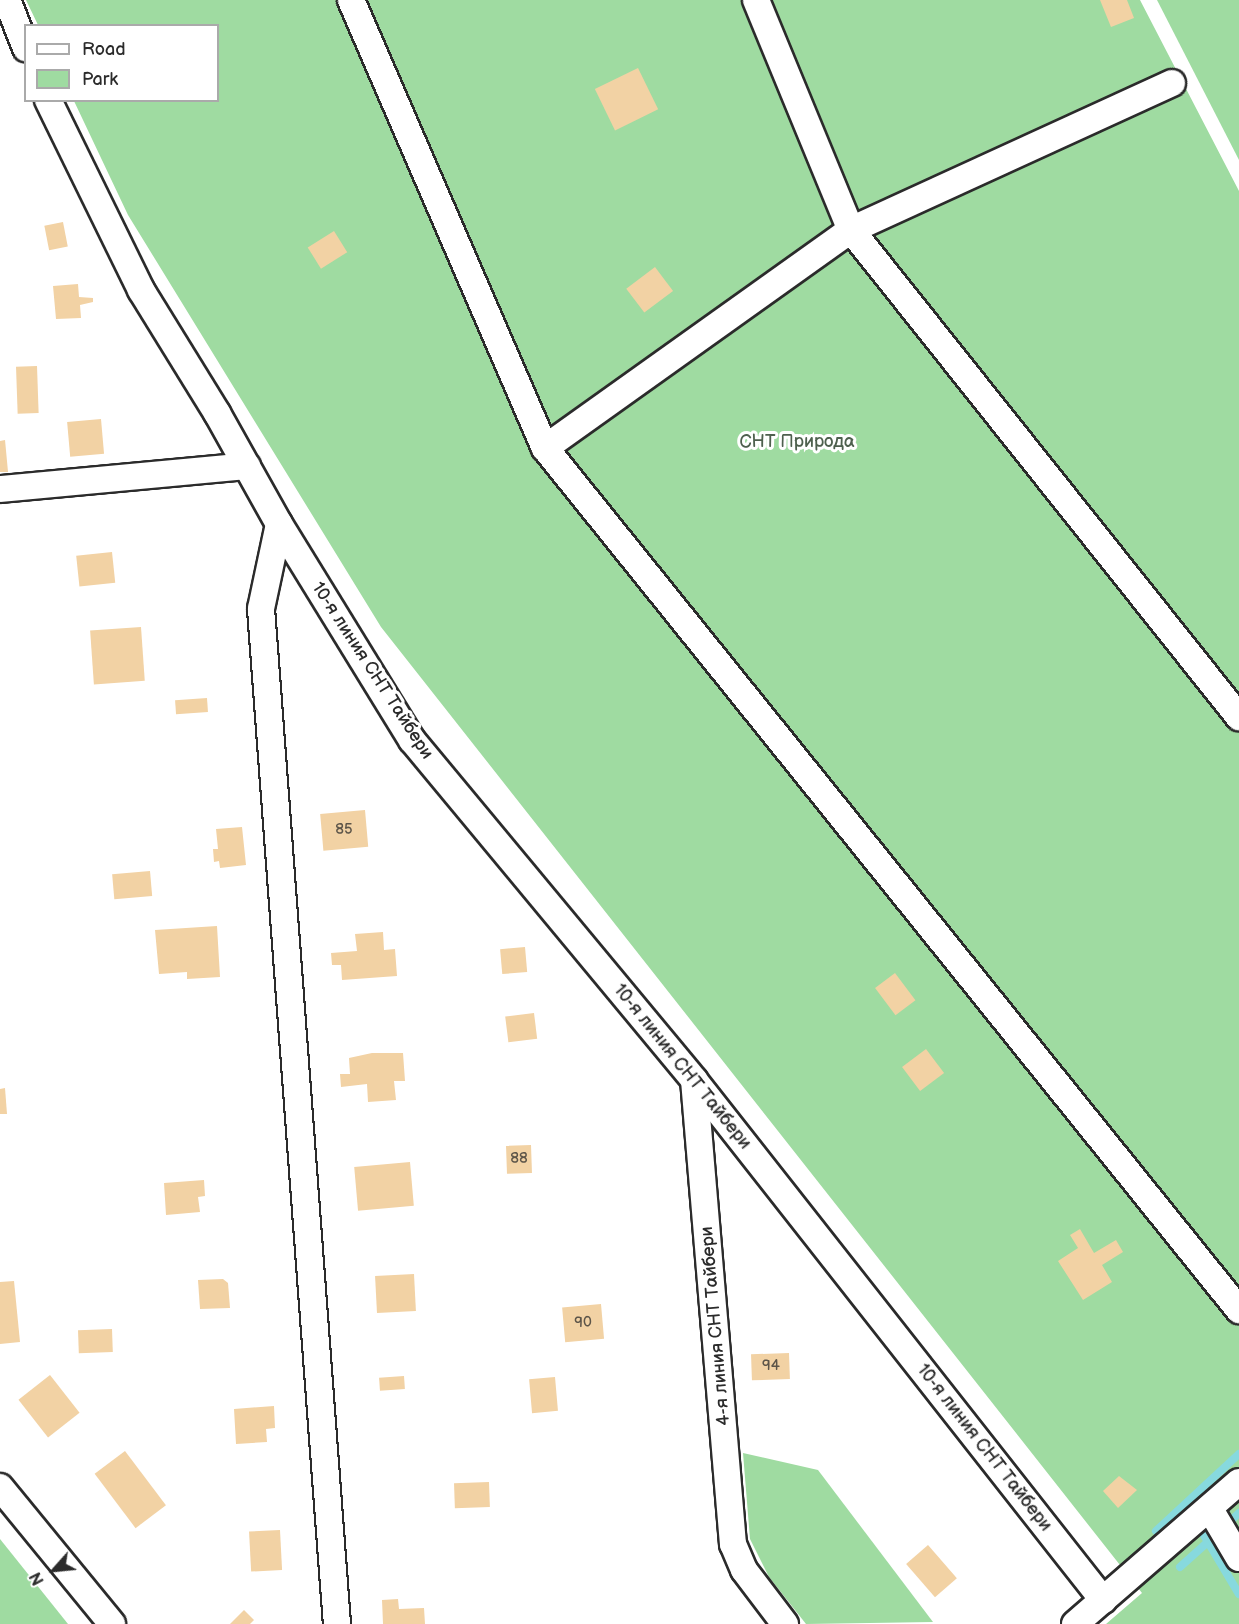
<!DOCTYPE html>
<html>
<head>
<meta charset="utf-8">
<style>
  body { margin:0 }
  #map { position:relative; width:1239px; height:1624px; overflow:hidden; background:#fff; font-family:"Balsamiq Sans",sans-serif }
  div>[style] { position:absolute }
  .green>* { inset:0; background:#9fdba1 }
  .stream>* { height:8px; margin:-4px; padding:0 4px; transform-origin:4px; border-radius:4px; background:#87d9de }
  .building>* { inset:0; background:#f2d2a4; transform-origin:0 0 }
  .roads { filter:drop-shadow(2px 0 #2b2b2b) drop-shadow(-2px 0 #2b2b2b) drop-shadow(0 2px #2b2b2b) drop-shadow(0 -2px #2b2b2b) }
  .minor>* { height:26px; margin:-13px; padding:0 13px; transform-origin:13px; border-radius:13px; background:#fff }
  span { translate:-50% -50%; white-space:nowrap; text-align:center; line-height:1.15; -webkit-text-stroke:6px #fff; paint-order:stroke }
  .number-label { font-size:15px; color:#5d5549 }
  .number-label span { -webkit-text-stroke-width:0 }
  .park-label { font-size:18px; color:#4e604e }
  .street-label { font-size:18px; color:#2b2b2b }
  .legend { position:absolute; left:24px; top:24px; width:195px; height:78px; box-sizing:border-box; background:#fff; border:2px solid #aaa; margin:0; padding:8px 10px; list-style:none; font-size:18px; color:#2b2b2b }
  .legend li { display:flex; align-items:center; gap:12px; height:30px }
  .legend b { width:30px; border:2px solid #aaa }
  .north { position:absolute; left:24px; top:1540px; width:60px; height:60px; -webkit-text-stroke:4px #fff; paint-order:stroke; rotate:243deg; font-size:16px; font-weight:700; line-height:24px; text-align:center; color:#2b2b2b }
  .north::after { content:''; display:block; margin:auto; width:21px; height:27px; background:#2b2b2b; clip-path:polygon(50% 0,100% 100%,50% 72%,0 100%) }
</style>
</head>
<body>
<div id="map">
  <div class="green">
    <div style="clip-path:polygon(26px 0,1140px 0,1239px 191px,1239px 1624px,1106px 1624px,1142px 1593px,381px 627px,128px 215px,74px 101px,218px 100px,218px 26px,38px 25px)"></div>
    <div style="clip-path:polygon(1157px 0,1239px 0,1239px 160px)"></div>
    <div style="clip-path:polygon(743px 1453px,818px 1470px,933px 1622px,806px 1624px,769px 1577px,750px 1539px)"></div>
    <div style="clip-path:polygon(0 1539px,68px 1624px,0 1624px)"></div>
  </div>
  <div class="stream">
    <div style="left:1196px;top:1522px;width:84px;rotate:59.2deg"></div>
    <div style="left:1224px;top:1527px;width:21px;rotate:-43deg"></div>
    <div style="left:1156px;top:1531px;width:113px;rotate:-42.9deg"></div>
    <div style="left:1180px;top:1567px;width:40px;rotate:-42deg"></div>
  </div>
  <div class="building">
    <div style="clip-path:polygon(1100px 0,1127px 0,1134px 18px,1111px 27px)"></div>
    <div style="left:638px;top:68px;width:46px;height:48px;rotate:64deg"></div>
    <div style="left:63px;top:222px;width:25px;height:19px;rotate:79deg"></div>
    <div style="left:334px;top:231px;width:25px;height:31px;rotate:58deg"></div>
    <div style="left:655px;top:267px;width:30px;height:36px;rotate:53deg"></div>
    <div style="clip-path:polygon(78px 284px,79px 297px,93px 298px,93px 302px,80px 305px,81px 318px,56px 319px,53px 286px)"></div>
    <div style="left:37px;top:366px;width:47px;height:21px;rotate:88deg"></div>
    <div style="left:101px;top:419px;width:35px;height:34px;rotate:85deg"></div>
    <div style="clip-path:polygon(5px 440px,8px 472px,0 472px,0 441px)"></div>
    <div style="left:112px;top:552px;width:31px;height:36px;rotate:84deg"></div>
    <div style="left:141px;top:627px;width:54px;height:51px;rotate:86deg"></div>
    <div style="left:207px;top:698px;width:14px;height:32px;rotate:86deg"></div>
    <div style="left:365px;top:810px;width:37px;height:45px;rotate:85deg"></div>
    <div style="clip-path:polygon(242px 827px,246px 865px,220px 868px,219px 861px,214px 862px,213px 849px,218px 849px,216px 829px)"></div>
    <div style="left:150px;top:871px;width:25px;height:38px;rotate:85deg"></div>
    <div style="clip-path:polygon(217px 926px,220px 977px,187px 979px,187px 972px,159px 974px,155px 930px)"></div>
    <div style="clip-path:polygon(383px 932px,384px 950px,395px 949px,397px 976px,342px 980px,341px 965px,332px 965px,331px 953px,357px 951px,355px 934px)"></div>
    <div style="left:525px;top:947px;width:25px;height:25px;rotate:85deg"></div>
    <div style="left:895px;top:973px;width:34px;height:25px;rotate:53deg"></div>
    <div style="left:534px;top:1013px;width:26px;height:29px;rotate:83deg"></div>
    <div style="left:926px;top:1049px;width:30px;height:30px;rotate:53deg"></div>
    <div style="clip-path:polygon(372px 1053px,403px 1053px,405px 1081px,394px 1081px,396px 1100px,368px 1102px,367px 1084px,341px 1087px,340px 1074px,350px 1074px,349px 1058px)"></div>
    <div style="clip-path:polygon(5px 1088px,7px 1114px,0 1114px,0 1089px)"></div>
    <div style="left:531px;top:1145px;width:28px;height:25px;rotate:88deg"></div>
    <div style="left:410px;top:1162px;width:44px;height:56px;rotate:85deg"></div>
    <div style="clip-path:polygon(204px 1180px,205px 1196px,198px 1197px,200px 1212px,166px 1215px,164px 1183px)"></div>
    <div style="clip-path:polygon(1080px 1229px,1094px 1253px,1116px 1240px,1123px 1252px,1102px 1265px,1112px 1282px,1083px 1300px,1058px 1261px,1078px 1248px,1070px 1235px)"></div>
    <div style="left:414px;top:1274px;width:37px;height:39px;rotate:87deg"></div>
    <div style="clip-path:polygon(223px 1279px,228px 1283px,230px 1308px,200px 1309px,198px 1280px)"></div>
    <div style="clip-path:polygon(14px 1281px,20px 1342px,0 1344px,0 1282px)"></div>
    <div style="left:601px;top:1304px;width:35px;height:39px;rotate:85deg"></div>
    <div style="left:112px;top:1329px;width:23px;height:34px;rotate:88deg"></div>
    <div style="left:789px;top:1353px;width:26px;height:38px;rotate:88deg"></div>
    <div style="left:50px;top:1375px;width:48px;height:40px;rotate:52deg"></div>
    <div style="left:404px;top:1376px;width:13px;height:25px;rotate:86deg"></div>
    <div style="left:555px;top:1377px;width:34px;height:26px;rotate:85deg"></div>
    <div style="clip-path:polygon(274px 1406px,275px 1428px,266px 1429px,267px 1442px,236px 1444px,234px 1409px)"></div>
    <div style="left:125px;top:1451px;width:68px;height:38px;rotate:53deg"></div>
    <div style="clip-path:polygon(1119px 1476px,1137px 1490px,1118px 1508px,1103px 1491px)"></div>
    <div style="left:489px;top:1482px;width:25px;height:35px;rotate:88deg"></div>
    <div style="left:280px;top:1530px;width:40px;height:31px;rotate:87deg"></div>
    <div style="left:928px;top:1545px;width:44px;height:29px;rotate:49deg"></div>
    <div style="clip-path:polygon(398px 1599px,399px 1609px,424px 1608px,425px 1624px,383px 1624px,382px 1600px)"></div>
    <div style="clip-path:polygon(244px 1610px,254px 1620px,250px 1624px,230px 1624px)"></div>
  </div>
  <div class="roads">
    <div class="minor">
      <div style="left:7px;top:0;width:52px;rotate:68.4deg"></div>
      <div style="left:351px;top:0;width:488px;rotate:66.6deg"></div>
      <div style="left:545px;top:448px;width:1107px;rotate:51.16deg"></div>
      <div style="left:756px;top:0;width:249px;rotate:67.6deg"></div>
      <div style="left:851px;top:230px;width:623px;rotate:51.46deg"></div>
      <div style="left:48px;top:100px;width:212px;rotate:63.9deg"></div>
      <div style="left:141px;top:290px;width:145px;rotate:58.3deg"></div>
      <div style="left:217px;top:413px;width:127px;rotate:60.8deg"></div>
      <div style="left:279px;top:524px;width:87px;rotate:102deg"></div>
      <div style="left:261px;top:609px;width:1018px;rotate:85.72deg"></div>
      <div style="left:545px;top:448px;width:376px;rotate:-35.5deg"></div>
      <div style="left:851px;top:230px;width:353px;rotate:-24.6deg"></div>
      <div style="left:0;top:489px;width:248px;rotate:-5.3deg"></div>
      <div style="left:279px;top:524px;width:254px;rotate:58.4deg"></div>
      <div style="left:412px;top:740px;width:442px;rotate:50.3deg"></div>
      <div style="left:694px;top:1080px;width:662px;rotate:51.81deg"></div>
      <div style="left:694px;top:1080px;width:466px;rotate:85.2deg"></div>
      <div style="left:733px;top:1544px;width:28px;rotate:67deg"></div>
      <div style="left:744px;top:1570px;width:68px;rotate:52.8deg"></div>
      <div style="left:0;top:1487px;width:177px;rotate:50.7deg"></div>
      <div style="left:1210px;top:1509px;width:57px;rotate:59.4deg"></div>
      <div style="left:1075px;top:1624px;width:217px;rotate:-40.9deg"></div>
    </div>
  </div>
  <div class="number-label">
    <span style="left:344px;top:830px">85</span>
    <span style="left:519px;top:1159px">88</span>
    <span style="left:583px;top:1323px">90</span>
    <span style="left:771px;top:1366px">94</span>
  </div>
  <div class="park-label">
    <span style="left:797px;top:442px">СНТ Природа</span>
  </div>
  <div class="street-label">
    <span style="left:372px;top:671px;rotate:57deg">10-я линия СНТ Тайбери</span>
    <span style="left:682px;top:1067px;rotate:51deg">10-я линия СНТ Тайбери</span>
    <span style="left:716px;top:1326px;rotate:-95deg">4-я линия СНТ Тайбери</span>
    <span style="left:984px;top:1448px;rotate:52deg">10-я линия СНТ Тайбери</span>
  </div>
  <ul class="legend">
  <li><b style="height:8px;background:#fff"></b>Road</li>
  <li><b style="height:16px;background:#9fdba1"></b>Park</li>
  </ul>
  <div class="north">N</div>
</div>
</body>
</html>
